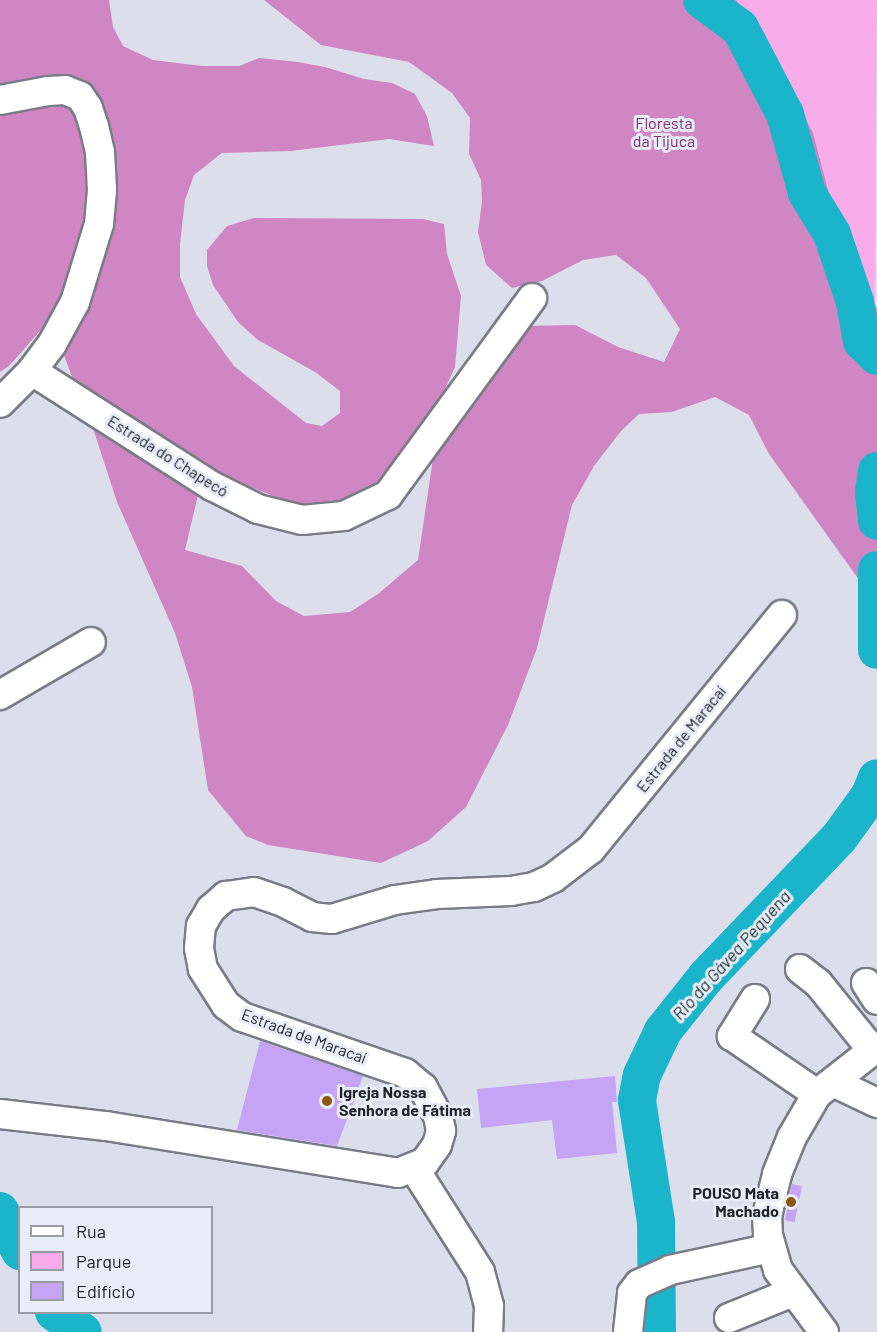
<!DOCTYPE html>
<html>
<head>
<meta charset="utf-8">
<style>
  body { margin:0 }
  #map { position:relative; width:877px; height:1332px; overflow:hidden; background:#dcdfeb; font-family:Barlow,sans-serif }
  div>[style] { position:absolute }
  .green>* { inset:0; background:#f8acea }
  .forest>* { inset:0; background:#d086c3 }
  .river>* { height:38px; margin:-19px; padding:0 19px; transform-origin:19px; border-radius:19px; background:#1bb5cb }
  .building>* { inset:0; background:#c5a4f5; transform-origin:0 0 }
  .roads { filter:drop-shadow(2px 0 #797c86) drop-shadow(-2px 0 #797c86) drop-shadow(0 2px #797c86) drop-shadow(0 -2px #797c86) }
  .minor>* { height:28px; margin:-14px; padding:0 14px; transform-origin:14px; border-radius:14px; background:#fff }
  .dots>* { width:16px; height:16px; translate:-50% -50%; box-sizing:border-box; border:3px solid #e9edf8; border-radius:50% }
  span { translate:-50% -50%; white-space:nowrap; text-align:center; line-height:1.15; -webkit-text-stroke:6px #e9edf8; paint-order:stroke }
  .park-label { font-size:16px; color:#842d78 }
  .street-label { font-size:16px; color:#222327 }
  .poi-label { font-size:16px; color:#222327; font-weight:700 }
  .left { translate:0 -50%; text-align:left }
  .right { translate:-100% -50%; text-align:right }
  .water-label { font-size:18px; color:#1d3438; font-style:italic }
  .legend { position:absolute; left:18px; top:1206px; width:195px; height:108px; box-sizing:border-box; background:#e9edf8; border:2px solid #999ca4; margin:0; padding:8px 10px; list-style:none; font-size:18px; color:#222327 }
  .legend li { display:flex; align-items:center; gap:12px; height:30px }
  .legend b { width:30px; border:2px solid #999ca4 }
</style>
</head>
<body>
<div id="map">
  <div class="green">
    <div style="clip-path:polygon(736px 0,877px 0,875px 305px,832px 205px,813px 133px)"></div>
    <div style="clip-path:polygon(669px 1278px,668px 1332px,643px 1332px,647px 1296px)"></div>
  </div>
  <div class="forest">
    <div style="clip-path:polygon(0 0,109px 0,113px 27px,123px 46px,153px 60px,202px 66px,239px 66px,259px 58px,298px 62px,325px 67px,364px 79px,392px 83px,415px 94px,427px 116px,434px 146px,389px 139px,291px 151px,222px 153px,194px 175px,185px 200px,180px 244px,180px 277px,196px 314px,234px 366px,306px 423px,322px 426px,340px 413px,340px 391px,315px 372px,258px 340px,238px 322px,213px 285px,207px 266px,207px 250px,227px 226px,254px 218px,423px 219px,444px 224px,447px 254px,461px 296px,455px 367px,427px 429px,383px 489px,353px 501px,310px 506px,278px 498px,251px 487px,212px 468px,127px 417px,79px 396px,58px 339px,40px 331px,9px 366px,0 372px)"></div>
    <div style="clip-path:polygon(264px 0,736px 0,764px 41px,813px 133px,832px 205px,877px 309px,877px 556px,867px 613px,862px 584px,769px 454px,749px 415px,715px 397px,672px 412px,639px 414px,621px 431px,594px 466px,572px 505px,537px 648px,508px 725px,466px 807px,428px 841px,381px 863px,268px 845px,246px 836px,208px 790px,192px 687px,175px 633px,117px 502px,91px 422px,199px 491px,185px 550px,242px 566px,276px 601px,304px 616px,350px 612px,378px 594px,418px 560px,435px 445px,485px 387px,496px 359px,524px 326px,575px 325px,618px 347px,664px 362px,680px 329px,646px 278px,616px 255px,583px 260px,542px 281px,512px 288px,486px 265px,478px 232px,482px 201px,481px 180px,469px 154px,470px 118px,452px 93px,409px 62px,321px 45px)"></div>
  </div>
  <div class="river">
    <div style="left:702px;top:0;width:47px;rotate:36.4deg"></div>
    <div style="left:740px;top:28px;width:97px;rotate:62.4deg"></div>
    <div style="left:785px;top:114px;width:82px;rotate:74.4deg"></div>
    <div style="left:807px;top:193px;width:48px;rotate:58.6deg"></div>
    <div style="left:832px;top:234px;width:72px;rotate:71.3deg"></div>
    <div style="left:855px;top:302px;width:40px;rotate:80deg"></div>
    <div style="left:862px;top:341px;width:21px;rotate:45deg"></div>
    <div style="left:877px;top:471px;width:21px;rotate:98deg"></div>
    <div style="left:874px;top:492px;width:29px;rotate:84deg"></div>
    <div style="left:877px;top:570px;width:80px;rotate:90deg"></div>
    <div style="left:0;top:1211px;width:45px;rotate:63.4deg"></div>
    <div style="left:54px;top:1312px;width:35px;rotate:35deg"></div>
    <div style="left:657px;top:1332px;width:110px;rotate:-90.5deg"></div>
    <div style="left:656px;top:1222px;width:123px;rotate:-98.9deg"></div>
    <div style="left:637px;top:1100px;width:25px;rotate:-79deg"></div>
    <div style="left:642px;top:1075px;width:49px;rotate:-64.5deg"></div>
    <div style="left:663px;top:1031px;width:69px;rotate:-51.5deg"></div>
    <div style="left:706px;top:977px;width:192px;rotate:-46.3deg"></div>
    <div style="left:839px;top:838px;width:53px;rotate:-54.2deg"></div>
    <div style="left:870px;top:795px;width:18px;rotate:-68deg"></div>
  </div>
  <div class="building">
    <div style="clip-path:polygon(260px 1041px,363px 1076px,337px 1146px,237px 1130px)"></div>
    <div style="clip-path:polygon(615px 1076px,617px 1102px,612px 1102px,617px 1153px,557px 1159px,552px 1120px,481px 1128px,477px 1089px)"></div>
    <div style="left:792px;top:1184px;width:10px;height:37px;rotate:11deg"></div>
  </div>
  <div class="roads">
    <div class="minor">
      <div style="left:0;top:100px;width:49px;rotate:-10.6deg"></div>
      <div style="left:48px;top:91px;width:17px;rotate:-3deg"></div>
      <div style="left:65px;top:90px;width:16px;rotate:22deg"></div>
      <div style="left:80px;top:96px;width:14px;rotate:56deg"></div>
      <div style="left:88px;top:108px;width:19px;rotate:72deg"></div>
      <div style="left:94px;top:126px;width:27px;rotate:77deg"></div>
      <div style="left:100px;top:152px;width:38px;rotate:87deg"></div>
      <div style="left:102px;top:190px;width:34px;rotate:95deg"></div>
      <div style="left:99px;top:224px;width:82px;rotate:107.1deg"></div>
      <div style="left:75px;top:302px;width:48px;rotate:118.7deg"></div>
      <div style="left:52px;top:344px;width:34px;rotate:127deg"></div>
      <div style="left:32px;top:371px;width:45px;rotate:135deg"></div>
      <div style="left:32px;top:371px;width:214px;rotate:32.6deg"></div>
      <div style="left:212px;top:486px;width:51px;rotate:26.6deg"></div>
      <div style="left:258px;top:509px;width:45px;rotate:14deg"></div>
      <div style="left:302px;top:520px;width:42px;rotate:-5.4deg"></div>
      <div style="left:344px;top:516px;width:49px;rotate:-25.5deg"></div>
      <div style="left:388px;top:495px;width:244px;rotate:-53.8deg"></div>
      <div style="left:0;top:695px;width:105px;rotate:-30.2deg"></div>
      <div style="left:800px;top:969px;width:23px;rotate:38deg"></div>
      <div style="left:818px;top:983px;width:87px;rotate:51deg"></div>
      <div style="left:866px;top:983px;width:20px;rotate:57deg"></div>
      <div style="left:755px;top:999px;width:44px;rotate:121.9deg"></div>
      <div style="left:732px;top:1036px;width:103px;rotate:34.3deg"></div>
      <div style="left:833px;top:1082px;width:49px;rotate:25.5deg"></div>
      <div style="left:0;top:1114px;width:107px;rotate:6.5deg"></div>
      <div style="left:106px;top:1126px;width:296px;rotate:9.1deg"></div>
      <div style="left:398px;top:1173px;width:29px;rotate:-22deg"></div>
      <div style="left:425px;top:1162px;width:21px;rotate:-55deg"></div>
      <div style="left:437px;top:1145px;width:15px;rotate:-74deg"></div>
      <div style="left:441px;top:1131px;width:15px;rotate:-101deg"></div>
      <div style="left:438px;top:1116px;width:32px;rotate:-118deg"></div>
      <div style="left:423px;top:1088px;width:23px;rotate:-140deg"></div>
      <div style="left:405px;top:1073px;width:172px;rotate:-161deg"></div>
      <div style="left:242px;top:1017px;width:20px;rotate:-143deg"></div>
      <div style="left:226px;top:1005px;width:43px;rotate:-122.6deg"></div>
      <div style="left:203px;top:969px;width:21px;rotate:-101deg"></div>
      <div style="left:199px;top:948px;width:22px;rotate:-85deg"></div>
      <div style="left:201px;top:926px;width:20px;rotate:-60deg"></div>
      <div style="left:211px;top:909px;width:20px;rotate:-41deg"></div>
      <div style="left:226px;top:896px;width:28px;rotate:-8deg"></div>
      <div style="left:254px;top:892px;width:31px;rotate:19deg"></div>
      <div style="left:283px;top:902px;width:33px;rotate:27deg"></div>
      <div style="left:312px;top:917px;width:20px;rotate:6deg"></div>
      <div style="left:332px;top:919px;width:66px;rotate:-16.8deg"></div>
      <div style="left:395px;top:900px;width:42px;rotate:-8.1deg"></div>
      <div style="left:437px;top:894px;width:74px;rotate:-2.3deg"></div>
      <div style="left:511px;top:891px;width:23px;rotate:-10deg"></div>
      <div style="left:534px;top:887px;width:21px;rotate:-25deg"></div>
      <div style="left:553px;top:878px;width:48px;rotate:-37.3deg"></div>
      <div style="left:591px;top:849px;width:302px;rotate:-50.8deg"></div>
      <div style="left:414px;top:1168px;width:123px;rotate:57.6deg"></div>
      <div style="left:480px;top:1272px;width:35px;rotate:75deg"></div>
      <div style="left:489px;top:1306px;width:26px;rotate:92deg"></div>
      <div style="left:729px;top:1318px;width:69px;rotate:-22.1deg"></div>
      <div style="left:628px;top:1332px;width:39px;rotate:-84deg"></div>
      <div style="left:632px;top:1293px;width:11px;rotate:-52deg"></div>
      <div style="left:639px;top:1284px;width:34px;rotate:-24deg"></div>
      <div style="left:670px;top:1270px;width:103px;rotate:-12.3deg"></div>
      <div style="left:824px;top:1332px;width:77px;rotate:-126.6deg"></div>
      <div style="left:778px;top:1270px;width:36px;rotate:-106deg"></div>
      <div style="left:768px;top:1235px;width:17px;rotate:-93deg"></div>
      <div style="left:767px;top:1218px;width:15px;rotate:-79deg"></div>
      <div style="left:770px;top:1203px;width:30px;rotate:-76deg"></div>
      <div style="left:777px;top:1174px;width:40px;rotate:-68deg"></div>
      <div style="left:792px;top:1137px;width:50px;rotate:-59.8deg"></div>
      <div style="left:817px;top:1094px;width:76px;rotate:-38.1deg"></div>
    </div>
  </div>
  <div class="dots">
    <div style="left:327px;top:1101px;background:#8e560e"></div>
    <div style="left:791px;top:1202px;background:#8e560e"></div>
  </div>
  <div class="park-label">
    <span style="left:664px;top:132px">Floresta<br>da Tijuca</span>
  </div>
  <div class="street-label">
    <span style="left:168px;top:456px;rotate:32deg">Estrada do Chapecó</span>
    <span style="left:681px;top:739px;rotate:-51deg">Estrada de Maracaí</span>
    <span style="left:304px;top:1036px;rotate:20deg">Estrada de Maracaí</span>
  </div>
  <div class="poi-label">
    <span class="left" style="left:339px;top:1101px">Igreja Nossa<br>Senhora de Fátima</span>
    <span class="right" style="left:779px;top:1202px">POUSO Mata<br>Machado</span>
  </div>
  <div class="water-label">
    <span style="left:731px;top:955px;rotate:-48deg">Rio da Gávea Pequena</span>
  </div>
  <ul class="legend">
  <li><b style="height:8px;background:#fff"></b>Rua</li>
  <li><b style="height:16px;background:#f8acea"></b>Parque</li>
  <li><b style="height:16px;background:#c5a4f5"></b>Edifício</li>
  </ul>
</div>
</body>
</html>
